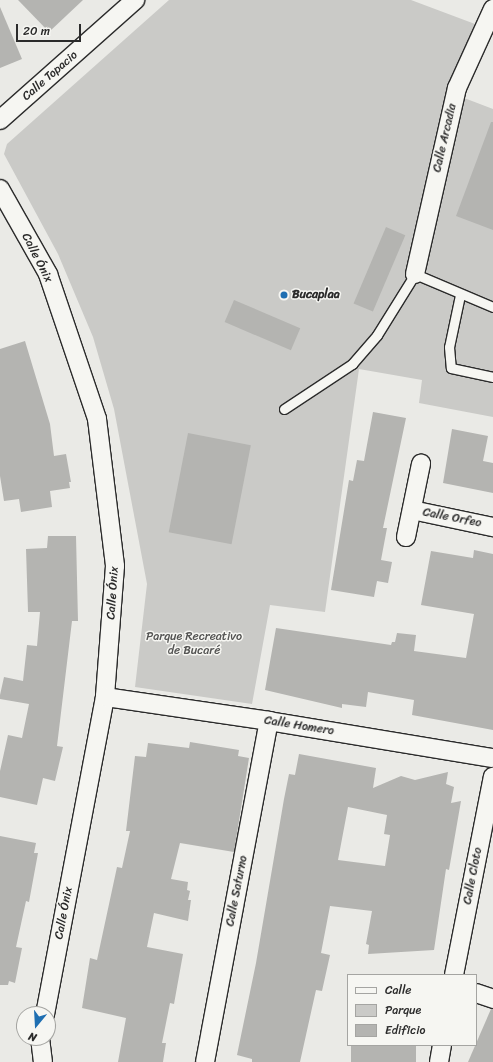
<!DOCTYPE html>
<html>
<head>
<meta charset="utf-8">
<style>
  body { margin:0 }
  #map { position:relative; width:493px; height:1062px; overflow:hidden; background:#eaeae6; font-family:Sriracha,sans-serif }
  div>[style] { position:absolute }
  .green>* { inset:0; background:#cacac7 }
  .building>* { inset:0; background:#b4b4b1; transform-origin:0 0 }
  .roads { filter:drop-shadow(1px 0 #2b2b2b) drop-shadow(-1px 0 #2b2b2b) drop-shadow(0 1px #2b2b2b) drop-shadow(0 -1px #2b2b2b) }
  .service>* { height:9px; margin:-4.5px; padding:0 4.5px; transform-origin:4.5px; border-radius:4.5px; background:#f6f6f2 }
  .minor>* { height:18px; margin:-9px; padding:0 9px; transform-origin:9px; border-radius:9px; background:#f6f6f2 }
  .dots>* { width:11px; height:11px; translate:-50% -50%; box-sizing:border-box; border:2px solid #f6f6f2; border-radius:50% }
  span { translate:-50% -50%; white-space:nowrap; text-align:center; line-height:1.15; -webkit-text-stroke:3px #f6f6f2; paint-order:stroke }
  .street-label { font-size:12px; color:#2b2b2b }
  .poi-label { font-size:12px; color:#2b2b2b; font-weight:700 }
  .left { translate:0 -50%; text-align:left }
  .park-label { font-size:12px; color:#535352 }
  .legend { position:absolute; left:347px; top:974px; width:130px; height:72px; box-sizing:border-box; background:#f6f6f2; border:1px solid #a5a5a2; margin:0; padding:5px 7px; list-style:none; font-size:12px; color:#2b2b2b }
  .legend li { display:flex; align-items:center; gap:8px; height:20px }
  .legend b { width:20px; border:1px solid #a5a5a2 }
  .north { position:absolute; left:16px; top:1006px; width:40px; height:40px; box-sizing:border-box; background:#f6f6f2; border:1px solid #a5a5a2; border-radius:50%; rotate:198deg; font-size:11px; font-weight:700; line-height:16px; text-align:center; color:#2b2b2b }
  .north::after { content:''; display:block; margin:auto; width:14px; height:18px; background:#1f6fb2; clip-path:polygon(50% 0,100% 100%,50% 72%,0 100%) }
  .scale { position:absolute; left:16px; top:24px; width:65px; height:18px; box-sizing:border-box; border:2px solid #2b2b2b; border-top:0; padding-left:5px; font-size:12px; line-height:14px; white-space:nowrap; color:#2b2b2b; -webkit-text-stroke:3px #f6f6f2; paint-order:stroke }
</style>
</head>
<body>
<div id="map">
  <div class="green">
    <div style="clip-path:polygon(169px 0,411px 0,475px 24px,451px 93px,493px 109px,493px 417px,419px 403px,422px 380px,359px 369px,325px 612px,270px 605px,252px 704px,135px 687px,147px 584px,114px 409px,93px 337px,58px 254px,4px 154px,7px 144px)"></div>
  </div>
  <div class="building">
    <div style="clip-path:polygon(18px 0,83px 0,49px 32px)"></div>
    <div style="clip-path:polygon(0 7px,22px 59px,0 68px)"></div>
    <div style="clip-path:polygon(491px 122px,493px 122px,493px 230px,456px 216px)"></div>
    <div style="left:386px;top:227px;width:21px;height:83px;rotate:23deg"></div>
    <div style="left:234px;top:300px;width:72px;height:24px;rotate:23deg"></div>
    <div style="clip-path:polygon(25px 341px,50px 424px,54px 456px,66px 454px,71px 482px,69px 482px,70px 488px,50px 491px,52px 507px,21px 512px,19px 499px,4px 501px,0 476px,0 349px)"></div>
    <div style="clip-path:polygon(373px 412px,406px 418px,383px 528px,387px 528px,381px 560px,392px 562px,388px 583px,377px 581px,374px 597px,331px 590px,349px 480px,353px 481px,357px 460px,364px 461px)"></div>
    <div style="clip-path:polygon(452px 429px,488px 436px,483px 461px,493px 463px,493px 493px,443px 483px)"></div>
    <div style="left:188px;top:433px;width:64px;height:101px;rotate:11deg"></div>
    <div style="clip-path:polygon(48px 536px,76px 536px,78px 621px,72px 621px,57px 746px,63px 747px,55px 781px,43px 778px,37px 805px,0 797px,0 771px,8px 735px,22px 738px,29px 704px,0 699px,0 695px,4px 677px,23px 681px,27px 645px,37px 646px,40px 612px,28px 612px,26px 549px,47px 548px)"></div>
    <div style="clip-path:polygon(474px 550px,493px 554px,493px 730px,412px 715px,414px 700px,368px 692px,366px 707px,342px 704px,342px 708px,265px 690px,276px 628px,391px 645px,392px 642px,395px 642px,397px 633px,416px 635px,414px 651px,466px 658px,474px 614px,421px 605px,431px 551px,473px 558px)"></div>
    <div style="clip-path:polygon(190px 742px,239px 750px,238px 756px,249px 758px,234px 852px,180px 843px,171px 879px,188px 882px,187px 890px,190px 891px,188px 900px,191px 900px,188px 921px,154px 913px,147px 947px,183px 954px,174px 1004px,170px 1003px,162px 1043px,166px 1043px,163px 1062px,118px 1062px,126px 1018px,82px 1008px,90px 958px,97px 960px,117px 867px,122px 868px,130px 831px,126px 831px,135px 756px,146px 757px,148px 743px,189px 748px)"></div>
    <div style="clip-path:polygon(evenodd,299px 754px,376px 768px,373px 788px,401px 776px,415px 780px,448px 772px,446px 784px,454px 787px,451px 803px,461px 801px,449px 870px,446px 869px,434px 950px,368px 954px,369px 945px,366px 944px,372px 911px,330px 906px,321px 953px,330px 955px,322px 991px,316px 990px,300px 1062px,252px 1062px,252px 1059px,237px 1055px,256px 963px,284px 799px,289px 774px,295px 775px,299px 754px,348px 807px,387px 815px,384px 834px,390px 835px,385px 866px,338px 860px,348px 807px)"></div>
    <div style="clip-path:polygon(0 836px,36px 843px,34px 853px,38px 853px,29px 902px,26px 901px,16px 947px,22px 948px,15px 983px,9px 981px,8px 985px,0 985px)"></div>
    <div style="clip-path:polygon(491px 1009px,493px 1009px,493px 1062px,468px 1062px)"></div>
    <div style="left:351px;top:1045px;width:65px;height:17px"></div>
  </div>
  <div class="roads">
    <div class="service">
      <div style="left:460px;top:295px;width:53px;rotate:101.9deg"></div>
      <div style="left:449px;top:347px;width:21px;rotate:85deg"></div>
      <div style="left:451px;top:368px;width:43px;rotate:12.1deg"></div>
      <div style="left:284px;top:409px;width:82px;rotate:-33.5deg"></div>
      <div style="left:352px;top:364px;width:38px;rotate:-49deg"></div>
      <div style="left:377px;top:335px;width:72px;rotate:-58.1deg"></div>
      <div style="left:415px;top:274px;width:85px;rotate:22.9deg"></div>
    </div>
    <div class="minor">
      <div style="left:0;top:120px;width:181px;rotate:-41.6deg"></div>
      <div style="left:0;top:189px;width:98px;rotate:60.5deg"></div>
      <div style="left:48px;top:274px;width:153px;rotate:71.3deg"></div>
      <div style="left:97px;top:419px;width:148px;rotate:83deg"></div>
      <div style="left:115px;top:566px;width:131px;rotate:94.4deg"></div>
      <div style="left:105px;top:697px;width:323px;rotate:100.7deg"></div>
      <div style="left:415px;top:274px;width:191px;rotate:-77.3deg"></div>
      <div style="left:457px;top:88px;width:87px;rotate:-65.5deg"></div>
      <div style="left:412px;top:510px;width:83px;rotate:11.9deg"></div>
      <div style="left:406px;top:537px;width:75px;rotate:-78.4deg"></div>
      <div style="left:105px;top:697px;width:166px;rotate:8.3deg"></div>
      <div style="left:269px;top:721px;width:227px;rotate:9.4deg"></div>
      <div style="left:454px;top:975px;width:202px;rotate:-78.9deg"></div>
      <div style="left:476px;top:993px;width:18px;rotate:19deg"></div>
      <div style="left:40px;top:1038px;width:24px;rotate:83deg"></div>
      <div style="left:205px;top:1062px;width:347px;rotate:-79.4deg"></div>
      <div style="left:439px;top:1062px;width:17px;rotate:-80deg"></div>
    </div>
  </div>
  <div class="dots">
    <div style="left:284px;top:295px;background:#1f6fb2"></div>
  </div>
  <div class="street-label">
    <span style="left:50px;top:76px;rotate:-41deg">Calle Topacio</span>
    <span style="left:445px;top:138px;rotate:-77deg">Calle Arcadia</span>
    <span style="left:37px;top:258px;rotate:63deg">Calle Ónix</span>
    <span style="left:452px;top:518px;rotate:11deg">Calle Orfeo</span>
    <span style="left:113px;top:593px;rotate:-86deg">Calle Ónix</span>
    <span style="left:299px;top:726px;rotate:9deg">Calle Homero</span>
    <span style="left:473px;top:876px;rotate:-79deg">Calle Cloto</span>
    <span style="left:237px;top:891px;rotate:-79deg">Calle Saturno</span>
    <span style="left:64px;top:913px;rotate:-79deg">Calle Ónix</span>
  </div>
  <div class="poi-label">
    <span class="left" style="left:292px;top:295px">Bucaplaa</span>
  </div>
  <div class="park-label">
    <span style="left:194px;top:644px">Parque Recreativo<br>de Bucaré</span>
  </div>
  <ul class="legend">
  <li><b style="height:5px;background:#f6f6f2"></b>Calle</li>
  <li><b style="height:11px;background:#cacac7"></b>Parque</li>
  <li><b style="height:11px;background:#b4b4b1"></b>Edificio</li>
  </ul>
  <div class="north">N</div>
  <div class="scale">20 m</div>
</div>
</body>
</html>
